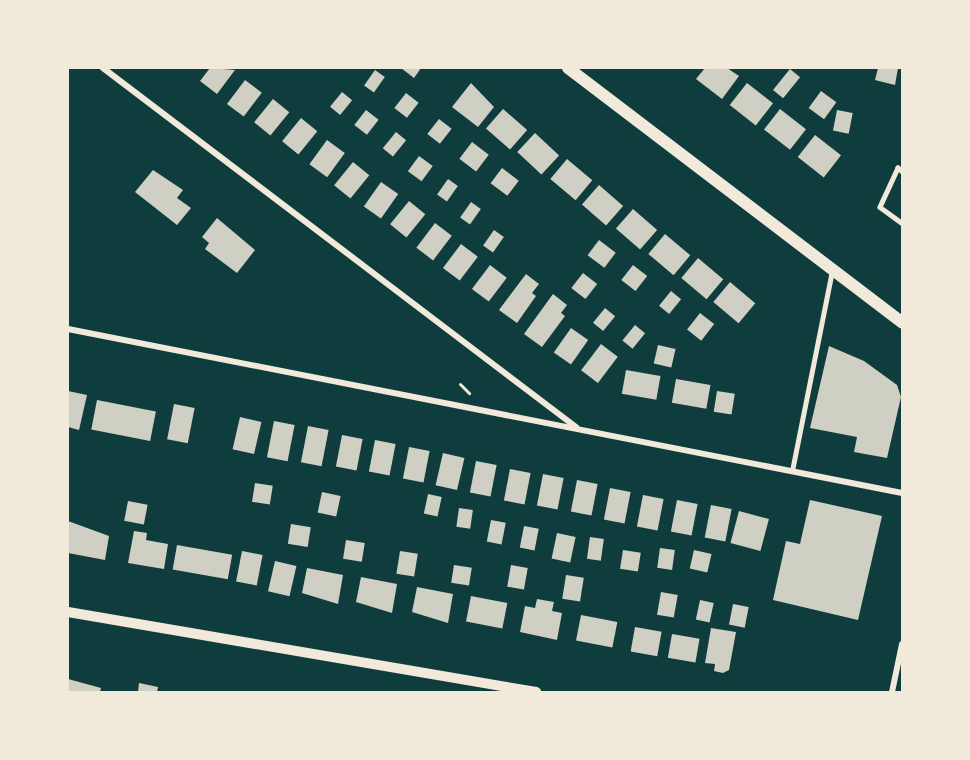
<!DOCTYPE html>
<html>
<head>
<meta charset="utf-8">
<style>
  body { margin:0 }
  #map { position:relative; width:970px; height:760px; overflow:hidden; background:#0f3d3e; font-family:Ubuntu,sans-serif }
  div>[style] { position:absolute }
  .building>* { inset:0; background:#cfcfc3; transform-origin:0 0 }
  .path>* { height:3px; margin:-1.5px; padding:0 1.5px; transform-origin:1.5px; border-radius:1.5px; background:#f1e9da }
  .service>* { height:4.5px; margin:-2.25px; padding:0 2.25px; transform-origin:2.25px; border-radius:2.25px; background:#f1e9da }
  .minor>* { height:6px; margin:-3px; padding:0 3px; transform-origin:3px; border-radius:3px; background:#f1e9da }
  .tertiary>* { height:10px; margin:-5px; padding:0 5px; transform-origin:5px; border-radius:5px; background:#f1e9da }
  .secondary>* { height:12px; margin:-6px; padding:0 6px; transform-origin:6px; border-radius:6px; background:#f1e9da }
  span { translate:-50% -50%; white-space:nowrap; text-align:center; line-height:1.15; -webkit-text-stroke:6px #f1e9da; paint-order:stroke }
  .frame { position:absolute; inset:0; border:69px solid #f1e9da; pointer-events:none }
</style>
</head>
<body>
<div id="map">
  <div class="building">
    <div style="clip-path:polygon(210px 68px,235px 70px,217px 94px,200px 81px)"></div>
    <div style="clip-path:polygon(401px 68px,421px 68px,414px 78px)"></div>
    <div style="clip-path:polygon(705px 68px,727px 68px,739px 76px,722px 99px,696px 79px)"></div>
    <div style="clip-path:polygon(878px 68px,898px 68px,895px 85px,875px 80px)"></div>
    <div style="left:790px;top:69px;width:13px;height:27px;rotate:39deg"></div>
    <div style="left:375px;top:70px;width:12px;height:19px;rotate:35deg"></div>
    <div style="left:245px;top:80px;width:21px;height:30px;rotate:37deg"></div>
    <div style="clip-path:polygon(471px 83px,494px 107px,478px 127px,452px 107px)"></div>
    <div style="left:747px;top:83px;width:33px;height:28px;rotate:38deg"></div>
    <div style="left:821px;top:91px;width:19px;height:21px;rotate:36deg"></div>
    <div style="left:342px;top:92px;width:13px;height:19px;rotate:39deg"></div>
    <div style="left:406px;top:93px;width:16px;height:19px;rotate:38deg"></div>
    <div style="left:273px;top:99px;width:21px;height:30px;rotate:39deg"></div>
    <div style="left:503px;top:109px;width:32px;height:26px;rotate:41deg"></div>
    <div style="left:780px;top:109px;width:33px;height:26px;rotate:38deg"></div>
    <div style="left:366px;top:110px;width:16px;height:19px;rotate:38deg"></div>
    <div style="left:837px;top:110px;width:16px;height:21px;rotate:11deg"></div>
    <div style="left:301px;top:118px;width:21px;height:30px;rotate:39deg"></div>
    <div style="left:439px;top:119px;width:16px;height:19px;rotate:38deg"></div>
    <div style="left:396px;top:132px;width:13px;height:21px;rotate:39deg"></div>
    <div style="left:535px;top:133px;width:33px;height:26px;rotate:43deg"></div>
    <div style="left:815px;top:135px;width:33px;height:28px;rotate:38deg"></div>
    <div style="left:327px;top:140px;width:22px;height:30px;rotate:36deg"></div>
    <div style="left:472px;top:142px;width:21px;height:21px;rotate:37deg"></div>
    <div style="left:419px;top:156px;width:17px;height:19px;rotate:36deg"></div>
    <div style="left:567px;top:159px;width:33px;height:26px;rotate:40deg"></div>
    <div style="left:353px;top:162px;width:21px;height:30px;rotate:39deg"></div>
    <div style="left:502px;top:168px;width:21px;height:19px;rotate:37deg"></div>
    <div style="clip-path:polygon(153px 170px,183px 190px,177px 198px,191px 208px,177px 225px,135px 192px)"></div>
    <div style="left:448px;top:179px;width:12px;height:19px;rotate:35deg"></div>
    <div style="left:381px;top:182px;width:21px;height:30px;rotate:35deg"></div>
    <div style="left:599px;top:185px;width:32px;height:26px;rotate:41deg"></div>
    <div style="left:409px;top:201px;width:21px;height:30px;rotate:39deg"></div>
    <div style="left:471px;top:202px;width:12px;height:19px;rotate:35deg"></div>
    <div style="left:633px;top:209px;width:32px;height:26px;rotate:41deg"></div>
    <div style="clip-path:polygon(217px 218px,255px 250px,237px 273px,205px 249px,209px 243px,202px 237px)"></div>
    <div style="left:435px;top:223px;width:21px;height:31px;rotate:37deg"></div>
    <div style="left:494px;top:230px;width:12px;height:19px;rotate:35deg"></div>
    <div style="left:665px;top:234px;width:33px;height:26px;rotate:40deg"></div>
    <div style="left:599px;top:240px;width:21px;height:19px;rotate:37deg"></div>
    <div style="left:461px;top:244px;width:21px;height:30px;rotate:37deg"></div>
    <div style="left:698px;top:258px;width:33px;height:26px;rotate:40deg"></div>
    <div style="left:490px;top:265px;width:21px;height:30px;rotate:37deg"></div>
    <div style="left:633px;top:265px;width:18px;height:19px;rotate:38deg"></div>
    <div style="left:583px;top:273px;width:18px;height:19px;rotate:38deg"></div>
    <div style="clip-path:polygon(526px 274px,539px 284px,532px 293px,536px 296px,517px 323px,499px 310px)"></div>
    <div style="left:730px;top:282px;width:33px;height:26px;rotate:40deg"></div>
    <div style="left:671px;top:291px;width:13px;height:19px;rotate:39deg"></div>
    <div style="clip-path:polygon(553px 294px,567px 305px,561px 313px,565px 316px,542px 347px,524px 334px)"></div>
    <div style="left:605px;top:308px;width:13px;height:19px;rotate:39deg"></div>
    <div style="left:700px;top:313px;width:18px;height:21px;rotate:38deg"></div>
    <div style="left:635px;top:325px;width:13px;height:20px;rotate:39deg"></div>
    <div style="left:571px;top:328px;width:21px;height:30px;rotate:35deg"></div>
    <div style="left:601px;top:344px;width:21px;height:33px;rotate:37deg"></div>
    <div style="left:658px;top:345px;width:18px;height:19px;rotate:13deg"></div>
    <div style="clip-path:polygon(829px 346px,864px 361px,897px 385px,901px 397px,887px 458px,854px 452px,857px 437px,810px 428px)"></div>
    <div style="left:626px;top:370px;width:35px;height:24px;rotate:10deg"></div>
    <div style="left:676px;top:379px;width:35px;height:24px;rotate:10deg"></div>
    <div style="clip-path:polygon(68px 391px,87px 395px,79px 430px,68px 427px)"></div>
    <div style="left:717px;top:391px;width:18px;height:21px;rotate:9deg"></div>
    <div style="left:97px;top:400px;width:60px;height:30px;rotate:11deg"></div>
    <div style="left:174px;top:404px;width:21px;height:36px;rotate:11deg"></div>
    <div style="left:240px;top:417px;width:22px;height:33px;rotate:13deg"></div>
    <div style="left:274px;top:421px;width:21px;height:37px;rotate:11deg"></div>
    <div style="left:308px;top:426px;width:21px;height:37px;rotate:11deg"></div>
    <div style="left:342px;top:435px;width:21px;height:32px;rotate:11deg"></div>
    <div style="left:375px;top:440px;width:21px;height:32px;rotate:11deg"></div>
    <div style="left:409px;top:447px;width:21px;height:32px;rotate:11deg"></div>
    <div style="left:443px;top:453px;width:22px;height:33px;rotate:13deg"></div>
    <div style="left:476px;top:461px;width:21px;height:32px;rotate:11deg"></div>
    <div style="left:510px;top:469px;width:21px;height:32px;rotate:11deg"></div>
    <div style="left:543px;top:474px;width:21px;height:32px;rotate:11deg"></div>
    <div style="left:577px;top:480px;width:21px;height:32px;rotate:11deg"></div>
    <div style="left:255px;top:483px;width:18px;height:19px;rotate:9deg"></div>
    <div style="left:610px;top:488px;width:21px;height:32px;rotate:11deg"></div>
    <div style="left:322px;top:492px;width:19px;height:21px;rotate:12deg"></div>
    <div style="left:428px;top:494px;width:14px;height:20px;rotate:12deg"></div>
    <div style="left:643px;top:495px;width:21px;height:32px;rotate:11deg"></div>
    <div style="left:677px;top:500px;width:21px;height:32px;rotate:11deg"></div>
    <div style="clip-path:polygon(810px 500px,882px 516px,858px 620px,773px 600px,786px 541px,800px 544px)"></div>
    <div style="left:128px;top:501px;width:20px;height:20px;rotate:11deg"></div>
    <div style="left:711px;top:505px;width:21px;height:33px;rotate:11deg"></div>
    <div style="left:459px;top:508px;width:14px;height:19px;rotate:8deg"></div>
    <div style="left:739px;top:511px;width:31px;height:33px;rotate:15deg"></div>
    <div style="left:491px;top:520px;width:15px;height:22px;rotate:11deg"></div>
    <div style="clip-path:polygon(68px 521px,109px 536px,105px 560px,68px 553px)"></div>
    <div style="left:291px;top:524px;width:20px;height:20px;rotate:9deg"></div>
    <div style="left:524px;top:526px;width:15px;height:22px;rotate:11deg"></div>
    <div style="clip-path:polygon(134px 531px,147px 533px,146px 540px,168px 544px,164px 569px,128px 563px)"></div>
    <div style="left:557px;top:533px;width:19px;height:26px;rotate:12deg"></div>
    <div style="left:590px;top:537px;width:14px;height:22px;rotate:8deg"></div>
    <div style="left:346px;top:540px;width:19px;height:19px;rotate:9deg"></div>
    <div style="left:177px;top:545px;width:56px;height:25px;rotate:10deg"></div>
    <div style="left:660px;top:548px;width:15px;height:20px;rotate:8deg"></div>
    <div style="left:623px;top:550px;width:18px;height:19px;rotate:9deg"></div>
    <div style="left:694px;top:550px;width:18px;height:19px;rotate:13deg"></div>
    <div style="left:242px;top:551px;width:21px;height:31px;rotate:11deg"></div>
    <div style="left:400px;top:551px;width:18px;height:23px;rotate:9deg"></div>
    <div style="left:275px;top:561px;width:22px;height:31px;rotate:13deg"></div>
    <div style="left:454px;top:565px;width:18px;height:18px;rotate:9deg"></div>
    <div style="left:511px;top:565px;width:17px;height:22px;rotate:10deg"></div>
    <div style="clip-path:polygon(307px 568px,343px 575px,338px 604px,302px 593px)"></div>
    <div style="left:566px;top:575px;width:18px;height:24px;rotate:9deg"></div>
    <div style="clip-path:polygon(361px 577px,397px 584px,392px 613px,356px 602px)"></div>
    <div style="clip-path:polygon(417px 587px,453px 594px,448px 623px,412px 612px)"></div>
    <div style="left:661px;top:592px;width:17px;height:23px;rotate:10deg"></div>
    <div style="left:471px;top:596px;width:37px;height:26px;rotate:11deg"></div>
    <div style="clip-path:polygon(537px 599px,554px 602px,552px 611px,562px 613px,557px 640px,520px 632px,525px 606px,535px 608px)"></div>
    <div style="left:700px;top:600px;width:14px;height:20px;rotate:12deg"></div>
    <div style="left:733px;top:604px;width:16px;height:21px;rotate:11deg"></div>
    <div style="left:581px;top:615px;width:37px;height:26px;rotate:11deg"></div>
    <div style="left:635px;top:627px;width:27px;height:25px;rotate:10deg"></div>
    <div style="clip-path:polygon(711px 628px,736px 632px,729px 670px,723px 673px,714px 671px,715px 664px,705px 663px)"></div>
    <div style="left:672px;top:634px;width:28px;height:24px;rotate:10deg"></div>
    <div style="clip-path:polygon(68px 679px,101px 688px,100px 692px,68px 692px)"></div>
    <div style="clip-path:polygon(139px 683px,158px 687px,157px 692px,138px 692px)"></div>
  </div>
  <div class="path">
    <div style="left:460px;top:384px;width:13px;rotate:45deg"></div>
  </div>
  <div class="service">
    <div style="left:902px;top:172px;width:6px;rotate:-135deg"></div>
    <div style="left:898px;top:168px;width:43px;rotate:114.8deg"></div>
    <div style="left:880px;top:207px;width:27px;rotate:36deg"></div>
    <div style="left:792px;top:471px;width:204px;rotate:-78.7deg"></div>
  </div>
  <div class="minor">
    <div style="left:103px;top:68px;width:594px;rotate:37.2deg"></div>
    <div style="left:68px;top:329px;width:850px;rotate:11.12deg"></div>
    <div style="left:892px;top:692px;width:49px;rotate:-78.2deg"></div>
  </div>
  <div class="tertiary">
    <div style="left:68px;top:612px;width:475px;rotate:9.7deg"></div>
  </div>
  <div class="secondary">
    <div style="left:568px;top:68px;width:420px;rotate:37.3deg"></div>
  </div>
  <div class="frame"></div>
</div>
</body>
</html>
